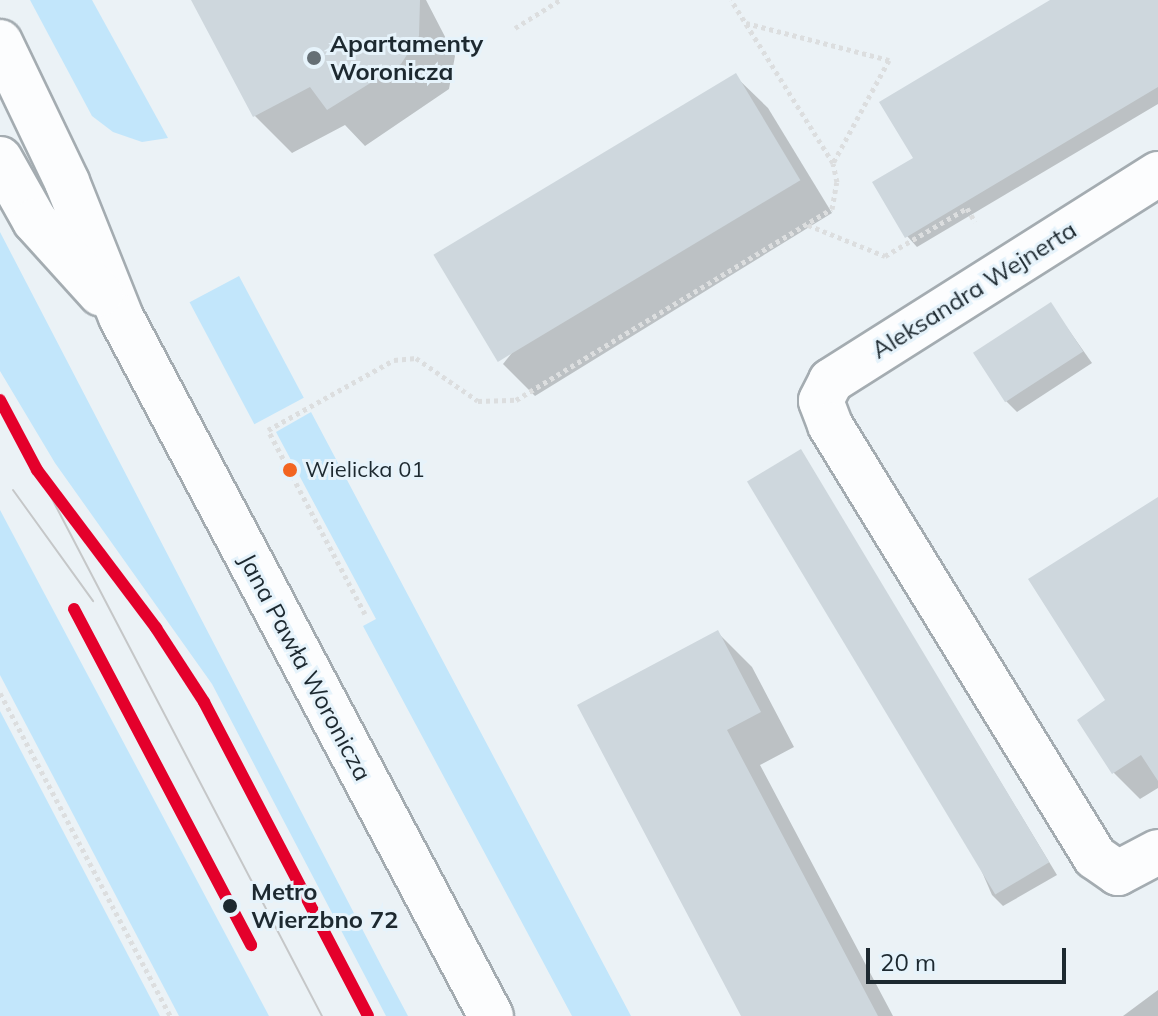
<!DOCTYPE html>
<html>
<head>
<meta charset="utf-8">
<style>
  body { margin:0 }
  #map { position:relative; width:1158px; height:1016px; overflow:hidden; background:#ebf2f6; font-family:Mulish,sans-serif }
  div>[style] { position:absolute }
  .green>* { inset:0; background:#c2e6fb; transform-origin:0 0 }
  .shadow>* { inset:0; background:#0003 }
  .building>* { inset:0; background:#ced7dd; transform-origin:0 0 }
  .path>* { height:5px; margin-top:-2.5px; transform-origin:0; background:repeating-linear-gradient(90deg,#dcdedf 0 4px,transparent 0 8px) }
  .roads { filter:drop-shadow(2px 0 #a4acb1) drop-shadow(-2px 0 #a4acb1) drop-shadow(0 2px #a4acb1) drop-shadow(0 -2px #a4acb1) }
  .street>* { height:44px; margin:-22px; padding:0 22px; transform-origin:22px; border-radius:22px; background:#fcfdfe }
  .secondary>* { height:44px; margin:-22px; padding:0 22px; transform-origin:22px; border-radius:22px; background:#fcfdfe }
  .tram>* { height:2px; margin:-1px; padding:0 1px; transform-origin:1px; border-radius:1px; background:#c5c7c8 }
  .tram-1>* { height:12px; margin:-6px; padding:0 6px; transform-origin:6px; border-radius:6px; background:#e4002b }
  .dots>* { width:22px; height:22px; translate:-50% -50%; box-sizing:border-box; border:4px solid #e6f3fb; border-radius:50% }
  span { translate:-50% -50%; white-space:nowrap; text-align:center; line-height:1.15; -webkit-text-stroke:6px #e6f3fb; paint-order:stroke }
  .bus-label { font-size:22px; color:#1d2930 }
  .left { translate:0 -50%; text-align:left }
  .poi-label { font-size:24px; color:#1d2930; font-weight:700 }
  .street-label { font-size:24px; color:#1d2930 }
  .stop-label { font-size:24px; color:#1d2930; font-weight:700 }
  .scale { position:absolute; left:866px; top:948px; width:200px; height:36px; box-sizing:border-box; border:4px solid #1d2930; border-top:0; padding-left:10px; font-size:24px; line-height:28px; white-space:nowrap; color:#1d2930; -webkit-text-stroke:6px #e6f3fb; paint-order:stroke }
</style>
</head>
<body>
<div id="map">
  <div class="green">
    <div style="clip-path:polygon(30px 0,92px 0,168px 138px,142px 142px,113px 132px,92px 116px)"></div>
    <div style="clip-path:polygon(0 232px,383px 969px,408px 1016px,386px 1016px,212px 684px,55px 463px,0 371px)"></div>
    <div style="left:239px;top:276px;width:138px;height:56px;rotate:62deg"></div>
    <div style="clip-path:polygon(311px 412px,631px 1016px,572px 1016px,363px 626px,376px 619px,276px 432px)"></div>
    <div style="clip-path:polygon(0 510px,269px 1016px,179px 1016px,0 675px)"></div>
    <div style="clip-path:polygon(0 711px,160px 1016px,0 1016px)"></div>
  </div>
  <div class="shadow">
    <div style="clip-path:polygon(193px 0,426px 0,455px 56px,449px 89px,365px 146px,345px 125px,292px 153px,255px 116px)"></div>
    <div style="clip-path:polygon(1054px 0,1158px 0,1158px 104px,917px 247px,907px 236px,915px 159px)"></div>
    <div style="clip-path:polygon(735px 76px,768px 108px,832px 213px,535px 396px,503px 364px)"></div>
    <div style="clip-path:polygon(1051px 305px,1092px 363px,1017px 412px,1006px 401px)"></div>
    <div style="clip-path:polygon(800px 451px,1057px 875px,1003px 906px,992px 895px)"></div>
    <div style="clip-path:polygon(1158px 519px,1158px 788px,1140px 799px,1113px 772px,1107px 701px)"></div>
    <div style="clip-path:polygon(718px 633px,752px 667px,794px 747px,760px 765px,893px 1016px,744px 1016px)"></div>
    <div style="clip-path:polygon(1158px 990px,1158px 1016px,1123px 1016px)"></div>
  </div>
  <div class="building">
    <div style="clip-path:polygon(191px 0,420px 0,419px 36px,401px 64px,327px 110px,310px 87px,253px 117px)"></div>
    <div style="clip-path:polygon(1050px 0,1158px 0,1158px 87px,905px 238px,872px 182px,913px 158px,879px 102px)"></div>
    <div style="left:736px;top:73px;width:125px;height:353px;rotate:59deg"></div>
    <div style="left:1051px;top:302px;width:59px;height:93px;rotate:57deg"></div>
    <div style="left:801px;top:449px;width:482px;height:63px;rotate:59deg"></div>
    <div style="clip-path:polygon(1158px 497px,1158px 781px,1141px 755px,1112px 774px,1077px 720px,1105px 700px,1028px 579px)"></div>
    <div style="clip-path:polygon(718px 630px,761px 712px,727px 730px,878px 1016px,741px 1016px,577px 705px)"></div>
  </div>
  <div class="path">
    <div style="left:746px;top:23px;width:148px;rotate:14.5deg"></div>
    <div style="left:889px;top:60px;width:117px;rotate:118.5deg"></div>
    <div style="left:515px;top:28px;width:53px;rotate:-31.9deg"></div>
    <div style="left:808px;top:225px;width:83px;rotate:21.9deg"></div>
    <div style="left:885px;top:256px;width:95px;rotate:-30.3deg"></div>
    <div style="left:967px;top:208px;width:16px;rotate:60deg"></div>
    <div style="left:365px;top:614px;width:208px;rotate:-117.8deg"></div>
    <div style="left:268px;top:430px;width:144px;rotate:-29.1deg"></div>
    <div style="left:394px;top:360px;width:22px;rotate:-5deg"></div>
    <div style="left:416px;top:358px;width:75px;rotate:34.7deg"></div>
    <div style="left:478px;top:401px;width:38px;rotate:-2deg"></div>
    <div style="left:516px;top:400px;width:369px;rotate:-31.2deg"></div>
    <div style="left:832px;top:209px;width:27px;rotate:-80deg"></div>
    <div style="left:837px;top:182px;width:19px;rotate:-102deg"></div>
    <div style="left:833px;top:163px;width:192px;rotate:-122deg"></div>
    <div style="left:0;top:693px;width:365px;rotate:62.2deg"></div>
  </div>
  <div class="roads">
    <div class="street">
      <div style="left:1158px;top:174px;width:387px;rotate:147.7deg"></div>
      <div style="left:831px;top:381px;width:22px;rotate:117deg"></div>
      <div style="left:821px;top:401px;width:26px;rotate:69deg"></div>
      <div style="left:830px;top:425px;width:507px;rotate:58.47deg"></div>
      <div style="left:1095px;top:857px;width:28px;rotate:35deg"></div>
      <div style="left:1118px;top:873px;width:45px;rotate:-27.7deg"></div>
    </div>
    <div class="secondary">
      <div style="left:0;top:42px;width:155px;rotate:64.4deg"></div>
      <div style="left:67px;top:182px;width:145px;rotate:68.2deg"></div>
      <div style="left:121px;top:317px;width:791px;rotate:62.11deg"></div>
      <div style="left:0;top:159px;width:71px;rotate:60.6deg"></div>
      <div style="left:35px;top:221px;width:98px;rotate:47.9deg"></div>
    </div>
  </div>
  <div class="tram">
    <div style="left:37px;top:470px;width:616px;rotate:62.44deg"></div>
    <div style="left:13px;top:490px;width:137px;rotate:54.2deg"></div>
    <div style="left:354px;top:989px;width:29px;rotate:70deg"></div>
  </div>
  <div class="tram-1">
    <div style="left:0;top:400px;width:79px;rotate:62.1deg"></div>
    <div style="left:37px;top:470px;width:198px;rotate:53deg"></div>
    <div style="left:156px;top:628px;width:88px;rotate:57deg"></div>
    <div style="left:204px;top:702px;width:354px;rotate:62.4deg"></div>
    <div style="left:74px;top:609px;width:380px;rotate:62.2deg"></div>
  </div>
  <div class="dots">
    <div style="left:314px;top:58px;background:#656f75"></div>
    <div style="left:290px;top:470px;background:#f26522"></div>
    <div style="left:230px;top:906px;background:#1d2930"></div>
  </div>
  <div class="bus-label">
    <span class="left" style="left:305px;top:470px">Wielicka 01</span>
  </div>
  <div class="poi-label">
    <span class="left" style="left:330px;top:58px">Apartamenty<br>Woronicza</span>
  </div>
  <div class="street-label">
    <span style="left:974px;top:290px;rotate:-32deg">Aleksandra Wejnerta</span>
    <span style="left:305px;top:667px;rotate:62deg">Jana Pawła Woronicza</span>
  </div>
  <div class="stop-label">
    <span class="left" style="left:251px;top:906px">Metro<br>Wierzbno 72</span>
  </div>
  <div class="scale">20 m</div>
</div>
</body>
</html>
